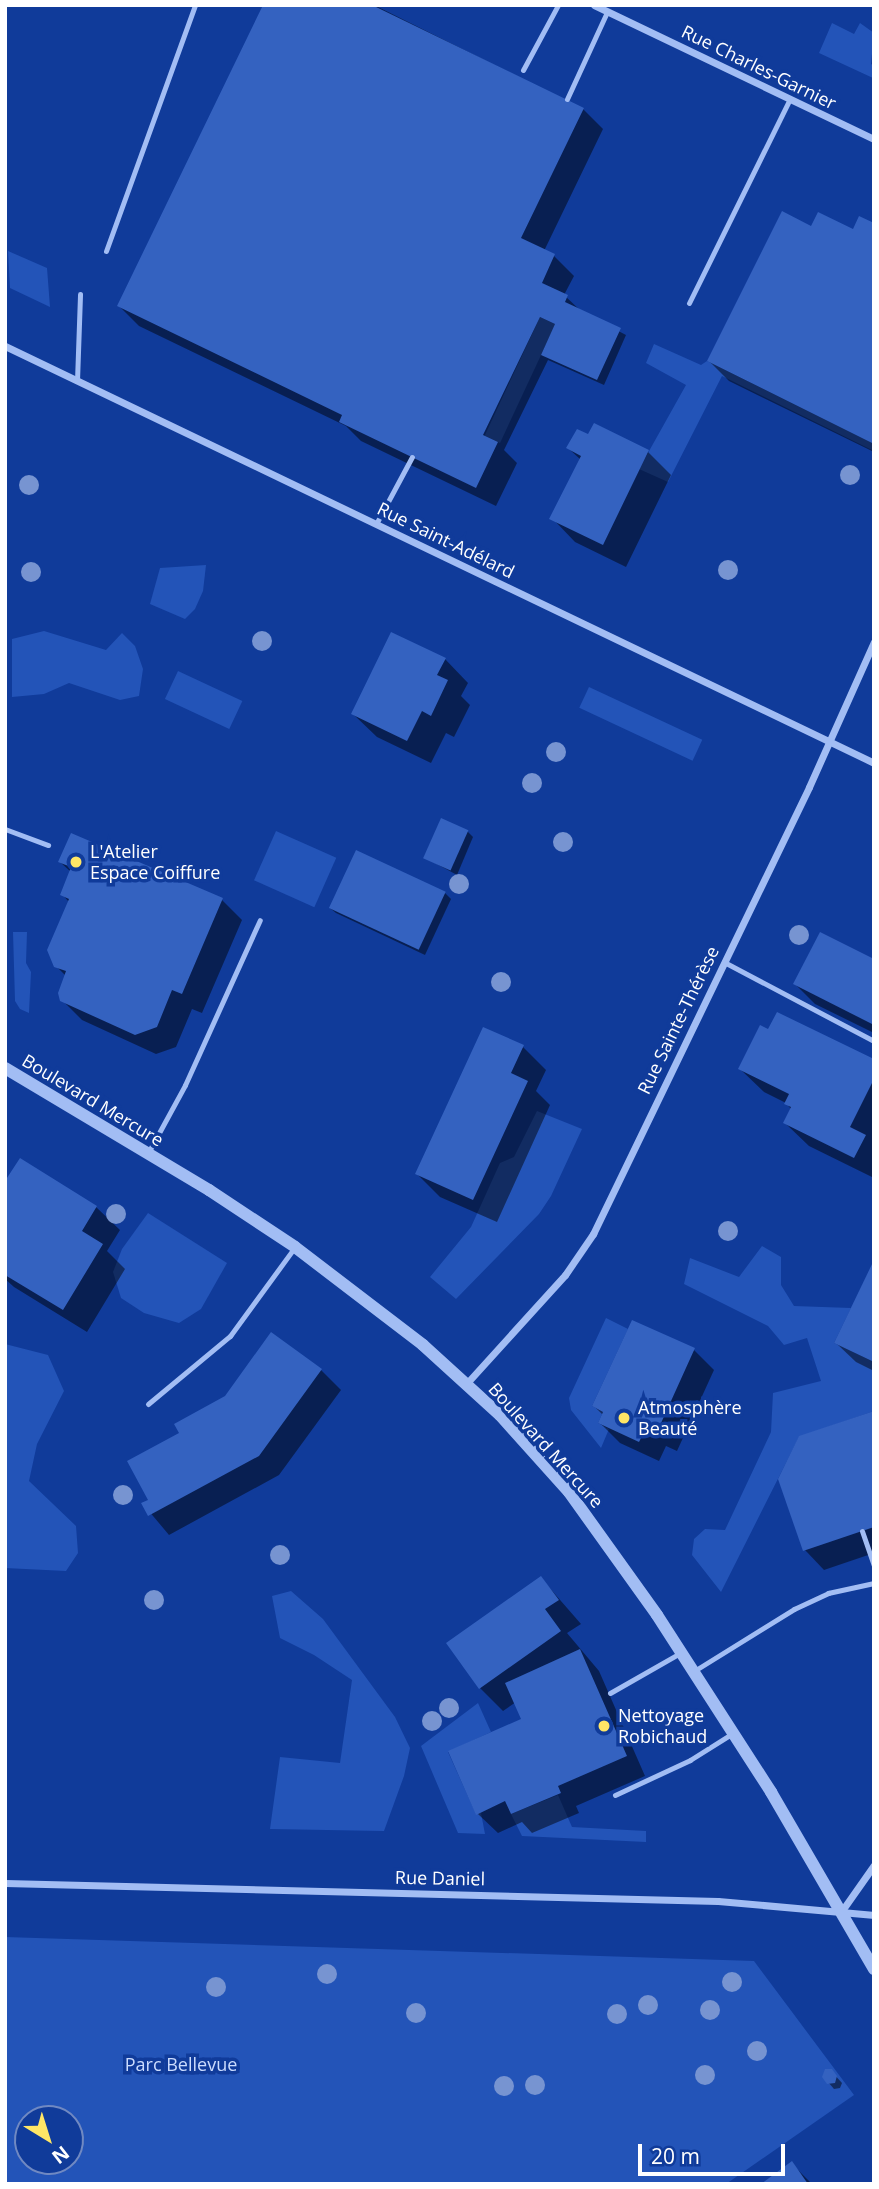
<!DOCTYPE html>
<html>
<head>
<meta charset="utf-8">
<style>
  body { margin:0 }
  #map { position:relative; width:879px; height:2189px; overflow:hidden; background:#103b9a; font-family:"Open Sans",sans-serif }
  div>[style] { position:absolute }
  .green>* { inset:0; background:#2354b8; transform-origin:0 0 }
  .shadow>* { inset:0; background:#0007 }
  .building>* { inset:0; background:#3462c0; transform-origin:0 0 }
  .service>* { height:5px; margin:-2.5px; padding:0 2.5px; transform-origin:2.5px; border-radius:2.5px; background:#a2bdf4 }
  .minor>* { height:7px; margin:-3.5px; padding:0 3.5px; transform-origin:3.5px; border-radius:3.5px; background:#a2bdf4 }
  .tertiary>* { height:12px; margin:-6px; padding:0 6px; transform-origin:6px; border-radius:6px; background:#a2bdf4 }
  .trees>* { width:20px; height:20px; margin:-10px; border-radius:50%; background:#7794d1 }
  .dots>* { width:19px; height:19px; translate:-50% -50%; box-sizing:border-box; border:4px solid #103b9a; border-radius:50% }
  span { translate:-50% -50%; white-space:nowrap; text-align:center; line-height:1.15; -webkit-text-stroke:7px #103b9a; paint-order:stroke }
  .street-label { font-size:18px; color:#fff }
  .poi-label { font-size:18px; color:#fff }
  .left { translate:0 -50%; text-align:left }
  .park-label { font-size:18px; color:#cbdcfe }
  .frame { position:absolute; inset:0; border:7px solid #fff; pointer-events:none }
  .north { position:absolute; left:14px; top:2105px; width:70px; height:70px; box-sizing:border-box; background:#103b9a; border:2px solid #7089c2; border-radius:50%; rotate:142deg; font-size:19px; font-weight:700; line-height:28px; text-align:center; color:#fff }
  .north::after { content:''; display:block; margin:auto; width:24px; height:32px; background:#ffe666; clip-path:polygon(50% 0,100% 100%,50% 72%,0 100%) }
  .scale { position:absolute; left:638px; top:2144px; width:147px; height:32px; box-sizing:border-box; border:4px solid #fff; border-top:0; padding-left:9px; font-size:21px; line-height:24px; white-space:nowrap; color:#fff; -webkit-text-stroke:5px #103b9a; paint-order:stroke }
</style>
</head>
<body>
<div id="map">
  <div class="green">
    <div style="clip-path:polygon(832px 23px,854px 34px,860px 23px,874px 33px,871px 64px,874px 66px,873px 78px,819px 53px)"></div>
    <div style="clip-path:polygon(8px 251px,47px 268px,50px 307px,10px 288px)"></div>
    <div style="left:540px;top:317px;width:17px;height:131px;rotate:25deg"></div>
    <div style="clip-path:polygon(654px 344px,701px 365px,707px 361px,874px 444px,874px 451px,722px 376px,668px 482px,639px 469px,686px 385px,646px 363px)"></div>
    <div style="clip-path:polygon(206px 565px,203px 591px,195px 609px,185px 619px,150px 604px,160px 568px)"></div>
    <div style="clip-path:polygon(44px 631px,106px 650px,122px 633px,135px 646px,143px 669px,139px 696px,120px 700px,69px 683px,44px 694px,12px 697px,12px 639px)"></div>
    <div style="left:178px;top:671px;width:71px;height:31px;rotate:25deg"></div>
    <div style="left:589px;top:687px;width:125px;height:23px;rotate:25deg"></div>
    <div style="left:276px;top:831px;width:66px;height:54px;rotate:24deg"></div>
    <div style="clip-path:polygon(13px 932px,27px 932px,26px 963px,31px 972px,29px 1013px,20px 1009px,15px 1001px)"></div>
    <div style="clip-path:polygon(537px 1111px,582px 1129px,551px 1196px,539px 1214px,456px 1299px,430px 1277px,471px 1227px,500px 1163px,514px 1157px)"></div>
    <div style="clip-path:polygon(148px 1213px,227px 1263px,201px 1309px,179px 1323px,144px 1313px,121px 1298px,113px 1272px,122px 1249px)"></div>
    <div style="clip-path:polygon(762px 1246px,781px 1257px,781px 1285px,794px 1306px,851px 1308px,834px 1343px,874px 1362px,874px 1411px,799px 1437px,721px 1592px,692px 1555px,694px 1539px,705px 1529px,725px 1530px,771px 1432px,773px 1393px,821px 1381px,807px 1338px,784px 1345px,768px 1326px,684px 1284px,690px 1258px,739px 1277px)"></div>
    <div style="clip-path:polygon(606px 1318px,628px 1329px,592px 1406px,603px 1412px,598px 1423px,609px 1429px,601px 1448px,571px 1410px,569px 1398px)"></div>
    <div style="clip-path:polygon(5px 1344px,48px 1355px,64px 1391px,37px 1444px,29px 1481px,76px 1526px,78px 1553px,66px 1571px,5px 1568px)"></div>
    <div style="clip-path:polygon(291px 1591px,323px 1619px,395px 1717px,410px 1748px,404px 1776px,384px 1831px,270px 1829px,280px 1757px,340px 1763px,352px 1680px,314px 1655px,280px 1638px,272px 1596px)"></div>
    <div style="clip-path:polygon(478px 1703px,491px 1732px,448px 1752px,476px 1814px,481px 1813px,485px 1834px,458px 1833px,421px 1746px)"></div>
    <div style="clip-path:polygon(558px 1795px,572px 1827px,646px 1831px,646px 1842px,522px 1836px,511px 1814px)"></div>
    <div style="clip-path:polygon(evenodd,5px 1937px,754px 1961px,854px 2095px,726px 2184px,5px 2184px,5px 1937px,28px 2119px,70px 2119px,70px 2161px,28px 2161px,28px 2119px)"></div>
  </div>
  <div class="shadow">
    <div style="clip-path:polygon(265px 5px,374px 5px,583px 109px,603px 129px,544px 251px,554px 256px,574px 276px,564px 295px,582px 312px,626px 335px,604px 385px,548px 360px,504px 450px,517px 463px,496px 506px,361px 441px,346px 426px,139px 326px,119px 306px)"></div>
    <div style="clip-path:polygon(874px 225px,874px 452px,729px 381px,709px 361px,812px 228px,853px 231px)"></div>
    <div style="clip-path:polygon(568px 448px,648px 452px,671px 475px,626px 567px,575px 542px,552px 518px,581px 460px)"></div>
    <div style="clip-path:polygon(445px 659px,468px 683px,461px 696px,470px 705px,454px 737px,446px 733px,431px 763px,377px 737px,353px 714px)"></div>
    <div style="clip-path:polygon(467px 831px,473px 837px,457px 875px,426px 858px)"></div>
    <div style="clip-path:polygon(72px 836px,222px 900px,242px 920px,202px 1013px,192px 1009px,176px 1047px,156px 1054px,82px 1020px,62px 1000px,66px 976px,56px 966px,69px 902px,62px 894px,71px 872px,60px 862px)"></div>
    <div style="clip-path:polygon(445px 893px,451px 899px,425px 955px,336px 913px,330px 908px)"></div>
    <div style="clip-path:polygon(874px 961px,874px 1033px,815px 1004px,795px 984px)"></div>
    <div style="clip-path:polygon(523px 1047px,546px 1070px,536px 1091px,550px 1105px,497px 1222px,440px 1197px,417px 1174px)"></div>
    <div style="clip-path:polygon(874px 1061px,874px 1178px,809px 1146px,785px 1123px,791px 1109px,786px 1103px,764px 1092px,740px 1069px)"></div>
    <div style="clip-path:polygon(5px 1185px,96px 1207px,120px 1230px,107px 1251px,125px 1269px,87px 1332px,14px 1287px,5px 1279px)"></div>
    <div style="clip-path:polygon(874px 1264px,874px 1371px,856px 1362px,836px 1343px)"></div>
    <div style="clip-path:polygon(271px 1335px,321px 1370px,341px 1390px,279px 1475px,169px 1535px,143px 1504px,151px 1501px)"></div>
    <div style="clip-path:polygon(694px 1350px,714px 1370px,677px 1451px,666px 1446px,659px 1461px,620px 1443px,600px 1423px,603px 1415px,594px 1406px)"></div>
    <div style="clip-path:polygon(874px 1413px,874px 1553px,824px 1570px,805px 1550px)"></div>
    <div style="clip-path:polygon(541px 1578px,581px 1624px,567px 1633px,599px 1671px,645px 1776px,576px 1806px,579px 1813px,532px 1833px,522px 1822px,498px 1833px,478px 1814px,524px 1720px,516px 1702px,503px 1711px,480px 1688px)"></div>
    <div style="clip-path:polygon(831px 2071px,842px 2083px,840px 2088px,834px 2089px,828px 2082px)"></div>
    <div style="clip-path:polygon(792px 2164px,812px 2184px,764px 2184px)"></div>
  </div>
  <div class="building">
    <div style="clip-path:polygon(263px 5px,372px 5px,584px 108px,521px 238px,555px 254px,542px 283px,568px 295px,565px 302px,621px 328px,597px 380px,541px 355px,555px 324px,540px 317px,483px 435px,498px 442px,476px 488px,339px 422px,342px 415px,117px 306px)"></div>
    <div style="clip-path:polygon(782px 211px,811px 226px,818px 212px,853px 229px,859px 216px,874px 223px,874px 444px,707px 361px)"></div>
    <div style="clip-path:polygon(594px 423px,649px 450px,603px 545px,549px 519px,581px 456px,566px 448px,577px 429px,588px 434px)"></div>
    <div style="clip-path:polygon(391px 632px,446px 658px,437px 675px,448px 680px,431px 716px,422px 711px,407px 741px,351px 714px)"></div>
    <div style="left:441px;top:818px;width:30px;height:44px;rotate:24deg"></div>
    <div style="clip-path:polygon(71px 833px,223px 898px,182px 994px,172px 990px,157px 1027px,135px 1035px,60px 1001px,58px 993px,66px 971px,54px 967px,47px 950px,69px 899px,60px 895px,71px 867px,58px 862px)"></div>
    <div style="left:356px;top:850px;width:99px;height:64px;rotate:25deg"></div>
    <div style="clip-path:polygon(820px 932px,874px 959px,874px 1025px,793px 984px)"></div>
    <div style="clip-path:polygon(777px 1012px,874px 1059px,874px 1079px,850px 1127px,866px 1135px,854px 1158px,783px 1123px,791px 1107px,784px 1104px,789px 1094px,738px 1069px,760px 1025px,768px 1029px)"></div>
    <div style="clip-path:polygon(483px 1027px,524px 1045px,511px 1073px,528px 1081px,473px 1200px,415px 1174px)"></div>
    <div style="clip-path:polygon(20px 1158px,97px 1206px,82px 1231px,103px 1244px,63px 1310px,5px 1275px,5px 1181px)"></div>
    <div style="clip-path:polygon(874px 1260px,874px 1362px,834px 1343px)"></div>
    <div style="clip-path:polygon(632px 1320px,695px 1348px,657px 1432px,646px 1428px,639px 1442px,598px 1423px,603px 1412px,592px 1406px)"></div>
    <div style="clip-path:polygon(271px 1332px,322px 1369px,259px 1456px,148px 1516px,141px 1503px,148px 1500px,127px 1461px,179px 1433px,174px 1424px,225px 1396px)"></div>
    <div style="clip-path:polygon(874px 1411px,874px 1527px,803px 1551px,778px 1479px,799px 1436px)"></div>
    <div style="clip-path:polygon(541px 1576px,559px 1600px,545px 1609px,561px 1631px,479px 1689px,446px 1643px)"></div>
    <div style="clip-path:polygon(580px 1649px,627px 1756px,558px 1786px,561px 1793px,511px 1814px,505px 1801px,476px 1815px,448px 1751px,521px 1719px,505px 1683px)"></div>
    <div style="clip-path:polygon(825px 2069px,832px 2069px,837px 2076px,835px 2083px,827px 2084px,822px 2077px)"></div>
    <div style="clip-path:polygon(792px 2161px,808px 2184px,761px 2184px)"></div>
  </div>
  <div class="service">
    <div style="left:523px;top:70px;width:74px;rotate:-61.7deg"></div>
    <div style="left:567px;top:99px;width:96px;rotate:-65.3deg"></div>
    <div style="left:106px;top:251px;width:262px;rotate:-70.1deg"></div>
    <div style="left:689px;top:303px;width:228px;rotate:-63.7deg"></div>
    <div style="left:77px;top:381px;width:87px;rotate:-88deg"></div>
    <div style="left:376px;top:524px;width:76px;rotate:-61.8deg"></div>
    <div style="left:5px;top:829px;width:46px;rotate:20.4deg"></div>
    <div style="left:724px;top:962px;width:170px;rotate:27.8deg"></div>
    <div style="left:148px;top:1153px;width:77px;rotate:-61.4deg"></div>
    <div style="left:185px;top:1085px;width:181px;rotate:-65.6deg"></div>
    <div style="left:148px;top:1404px;width:107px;rotate:-39.7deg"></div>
    <div style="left:230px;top:1336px;width:110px;rotate:-53.9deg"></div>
    <div style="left:862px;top:1531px;width:36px;rotate:71deg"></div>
    <div style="left:694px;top:1671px;width:118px;rotate:-31.8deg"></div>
    <div style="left:794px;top:1609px;width:38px;rotate:-25deg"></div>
    <div style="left:828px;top:1593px;width:47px;rotate:-12.3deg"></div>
    <div style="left:610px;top:1693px;width:81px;rotate:-29.7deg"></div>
    <div style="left:615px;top:1795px;width:83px;rotate:-25deg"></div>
    <div style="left:690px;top:1760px;width:51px;rotate:-32.1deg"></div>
  </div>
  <div class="minor">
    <div style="left:594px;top:5px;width:310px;rotate:25.6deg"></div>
    <div style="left:5px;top:346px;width:964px;rotate:25.63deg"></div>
    <div style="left:467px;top:1383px;width:146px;rotate:-47.8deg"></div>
    <div style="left:565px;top:1275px;width:50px;rotate:-55.7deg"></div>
    <div style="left:593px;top:1234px;width:496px;rotate:-64.2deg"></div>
    <div style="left:809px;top:787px;width:159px;rotate:-65.9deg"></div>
    <div style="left:5px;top:1883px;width:713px;rotate:1.45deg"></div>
    <div style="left:718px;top:1901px;width:157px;rotate:5.1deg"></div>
    <div style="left:841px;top:1912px;width:57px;rotate:-54.9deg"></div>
  </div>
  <div class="tertiary">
    <div style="left:5px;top:1068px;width:238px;rotate:30.9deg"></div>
    <div style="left:209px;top:1190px;width:103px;rotate:33.5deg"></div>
    <div style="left:295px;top:1247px;width:161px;rotate:37.4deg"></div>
    <div style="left:423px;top:1345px;width:104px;rotate:42.3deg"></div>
    <div style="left:500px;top:1415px;width:103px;rotate:48.1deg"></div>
    <div style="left:569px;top:1492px;width:151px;rotate:54.4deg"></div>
    <div style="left:657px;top:1615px;width:211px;rotate:57.2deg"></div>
    <div style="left:771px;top:1792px;width:205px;rotate:59.8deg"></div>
  </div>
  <div class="trees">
    <div style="left:850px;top:475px"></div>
    <div style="left:29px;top:485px"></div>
    <div style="left:728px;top:570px"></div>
    <div style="left:31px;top:572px"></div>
    <div style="left:262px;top:641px"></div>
    <div style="left:556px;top:752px"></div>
    <div style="left:532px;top:783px"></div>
    <div style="left:563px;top:842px"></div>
    <div style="left:459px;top:884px"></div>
    <div style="left:799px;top:935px"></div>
    <div style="left:501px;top:982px"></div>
    <div style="left:116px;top:1214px"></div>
    <div style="left:728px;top:1231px"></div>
    <div style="left:123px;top:1495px"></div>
    <div style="left:280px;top:1555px"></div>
    <div style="left:154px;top:1600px"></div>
    <div style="left:449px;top:1708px"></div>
    <div style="left:432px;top:1721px"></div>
    <div style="left:327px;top:1974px"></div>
    <div style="left:732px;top:1982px"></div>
    <div style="left:216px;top:1987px"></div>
    <div style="left:648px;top:2005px"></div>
    <div style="left:710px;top:2010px"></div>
    <div style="left:416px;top:2013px"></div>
    <div style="left:617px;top:2014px"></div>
    <div style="left:757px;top:2051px"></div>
    <div style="left:705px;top:2075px"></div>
    <div style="left:535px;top:2085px"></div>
    <div style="left:504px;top:2086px"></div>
  </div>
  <div class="dots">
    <div style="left:76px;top:862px;background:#ffe666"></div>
    <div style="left:624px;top:1418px;background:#ffe666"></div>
    <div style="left:604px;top:1726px;background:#ffe666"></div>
  </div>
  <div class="street-label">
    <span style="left:759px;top:67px;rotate:26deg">Rue Charles-Garnier</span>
    <span style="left:446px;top:540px;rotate:26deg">Rue Saint-Adélard</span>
    <span style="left:678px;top:1020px;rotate:-64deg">Rue Sainte-Thérèse</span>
    <span style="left:93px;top:1100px;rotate:31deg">Boulevard Mercure</span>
    <span style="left:546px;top:1445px;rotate:48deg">Boulevard Mercure</span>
    <span style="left:440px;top:1878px;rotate:1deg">Rue Daniel</span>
  </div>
  <div class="poi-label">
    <span class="left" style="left:90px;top:862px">L'Atelier<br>Espace Coiffure</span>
    <span class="left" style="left:638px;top:1418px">Atmosphère<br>Beauté</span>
    <span class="left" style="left:618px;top:1726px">Nettoyage<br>Robichaud</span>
  </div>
  <div class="park-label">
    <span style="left:181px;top:2064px">Parc Bellevue</span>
  </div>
  <div class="frame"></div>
  <div class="north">N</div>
  <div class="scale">20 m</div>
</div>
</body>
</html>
